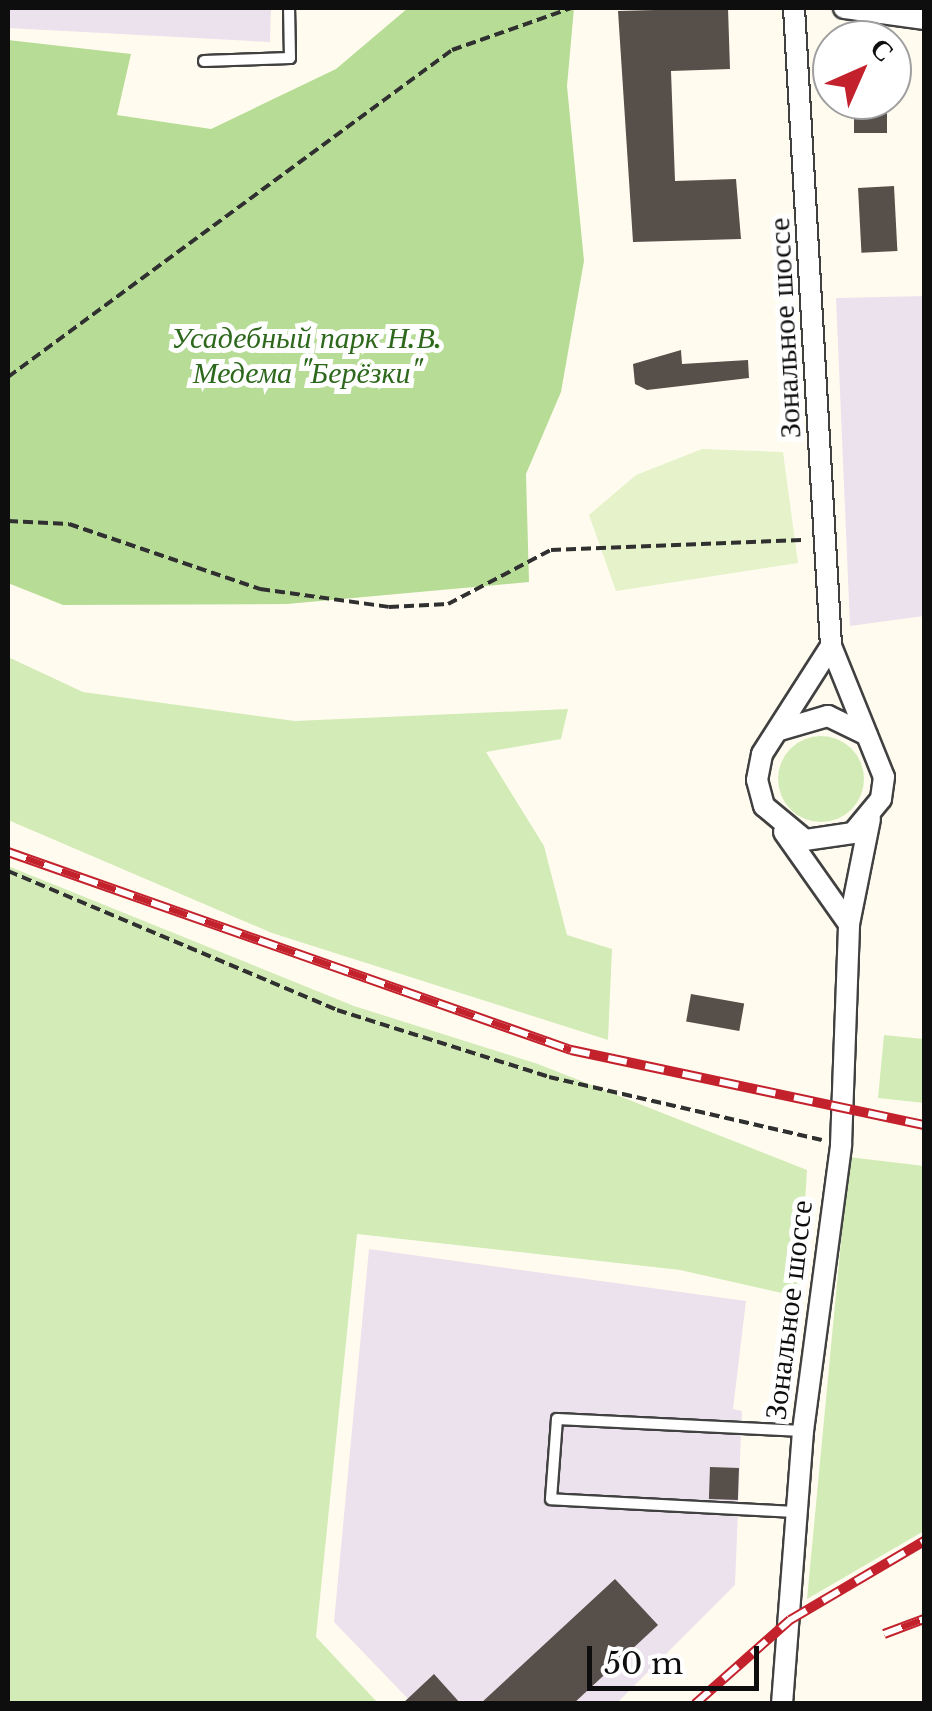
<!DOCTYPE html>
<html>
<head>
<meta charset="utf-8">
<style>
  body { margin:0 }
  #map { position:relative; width:932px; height:1711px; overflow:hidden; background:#fffcef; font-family:"Libre Baskerville",serif }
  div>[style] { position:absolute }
  .industrial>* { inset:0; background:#ece2ed }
  .green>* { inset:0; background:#d3ebb7 }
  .round { border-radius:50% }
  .forest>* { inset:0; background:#b7dc96 }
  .pitch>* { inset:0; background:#e5f2ca }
  .building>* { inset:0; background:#574f4a; transform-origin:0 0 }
  .path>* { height:4px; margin-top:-2px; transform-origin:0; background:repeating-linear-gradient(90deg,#303030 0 10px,transparent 0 15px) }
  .roads { filter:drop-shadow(2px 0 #414141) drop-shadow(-2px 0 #414141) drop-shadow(0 2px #414141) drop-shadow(0 -2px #414141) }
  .lane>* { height:10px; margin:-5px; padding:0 5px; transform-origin:5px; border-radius:5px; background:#fff }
  .street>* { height:20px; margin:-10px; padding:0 10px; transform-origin:10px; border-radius:10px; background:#fff }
  .rail>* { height:10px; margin-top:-5px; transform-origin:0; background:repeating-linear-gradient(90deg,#fff 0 19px,#c3212c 0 38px); box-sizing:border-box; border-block:2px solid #c3212c }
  span { translate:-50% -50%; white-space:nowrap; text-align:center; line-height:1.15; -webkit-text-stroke:10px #fff; paint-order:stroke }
  .street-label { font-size:30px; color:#0e0e0e }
  .park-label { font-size:30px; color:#2d681c; font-style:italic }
  .frame { position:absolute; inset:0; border:10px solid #0e0e0e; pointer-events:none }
  .north { position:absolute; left:812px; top:20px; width:100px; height:100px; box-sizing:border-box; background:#fff; border:2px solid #9f9f9f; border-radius:50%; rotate:45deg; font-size:28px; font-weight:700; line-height:40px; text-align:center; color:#0e0e0e }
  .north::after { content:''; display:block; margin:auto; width:35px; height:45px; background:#c3212c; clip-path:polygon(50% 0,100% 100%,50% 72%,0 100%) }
  .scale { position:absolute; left:587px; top:1646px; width:172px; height:45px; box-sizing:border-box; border:5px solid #0e0e0e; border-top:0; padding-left:12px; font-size:30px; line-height:35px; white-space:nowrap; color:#0e0e0e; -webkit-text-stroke:8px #fff; paint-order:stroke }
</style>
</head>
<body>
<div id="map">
  <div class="industrial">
    <div style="clip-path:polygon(8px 8px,271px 8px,270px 42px,8px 28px)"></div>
    <div style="clip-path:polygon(924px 296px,924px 616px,850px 626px,836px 298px)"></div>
    <div style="clip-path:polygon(369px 1249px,746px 1301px,733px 1409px,742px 1411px,735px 1585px,617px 1703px,412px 1703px,334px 1622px)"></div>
  </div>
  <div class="green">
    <div style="clip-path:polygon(8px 657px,83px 692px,295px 721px,568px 709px,561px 739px,486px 752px,544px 846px,567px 935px,612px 949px,608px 1040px,272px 933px,8px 820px)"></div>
    <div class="round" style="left:778px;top:736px;width:86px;height:86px"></div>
    <div style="clip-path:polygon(8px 866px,354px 1006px,538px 1064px,807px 1170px,799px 1297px,680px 1270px,357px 1234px,316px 1637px,378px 1703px,8px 1703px)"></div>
    <div style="clip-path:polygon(884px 1035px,924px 1039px,924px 1103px,878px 1098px)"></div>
    <div style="clip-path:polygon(849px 1157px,924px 1166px,924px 1531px,807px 1599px)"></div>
  </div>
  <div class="forest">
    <div style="clip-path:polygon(408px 8px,574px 8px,567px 86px,584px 261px,561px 392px,526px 474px,529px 582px,287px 604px,63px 605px,8px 583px,8px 40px,131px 54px,117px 115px,211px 129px,336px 69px)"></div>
  </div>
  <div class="pitch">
    <div style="clip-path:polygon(702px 449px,783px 452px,798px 563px,616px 591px,589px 515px,636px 475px)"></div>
  </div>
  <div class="building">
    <div style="clip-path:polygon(728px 8px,730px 69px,671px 71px,675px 181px,736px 179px,741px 239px,633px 242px,618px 11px)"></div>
    <div style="left:854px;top:100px;width:33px;height:33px"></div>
    <div style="left:894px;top:186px;width:65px;height:36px;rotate:87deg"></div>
    <div style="clip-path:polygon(681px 350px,682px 364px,748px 360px,749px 378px,647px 390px,635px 384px,633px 364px)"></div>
    <div style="left:691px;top:994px;width:54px;height:28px;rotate:10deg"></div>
    <div style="left:710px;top:1467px;width:29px;height:32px;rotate:2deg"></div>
    <div style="clip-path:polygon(615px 1579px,658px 1625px,573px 1704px,480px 1704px)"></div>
    <div style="clip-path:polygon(434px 1674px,461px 1704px,402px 1704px)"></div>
  </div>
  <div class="path">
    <div style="left:8px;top:377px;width:551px;rotate:-36.37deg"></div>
    <div style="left:452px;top:50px;width:126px;rotate:-19.4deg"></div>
    <div style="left:8px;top:521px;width:61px;rotate:2.8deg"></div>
    <div style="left:69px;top:524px;width:202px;rotate:18.8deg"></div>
    <div style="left:260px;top:589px;width:130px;rotate:7.9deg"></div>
    <div style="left:389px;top:607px;width:59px;rotate:-2.9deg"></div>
    <div style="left:448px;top:604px;width:116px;rotate:-27.7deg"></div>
    <div style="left:551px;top:550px;width:251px;rotate:-2.3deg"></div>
    <div style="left:8px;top:871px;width:357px;rotate:22.9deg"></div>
    <div style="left:337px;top:1010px;width:222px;rotate:17.5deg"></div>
    <div style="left:549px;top:1077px;width:280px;rotate:13deg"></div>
  </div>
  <div class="roads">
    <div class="lane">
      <div style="left:204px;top:61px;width:86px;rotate:-2deg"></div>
      <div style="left:290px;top:58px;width:50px;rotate:-91.1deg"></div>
      <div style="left:795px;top:1512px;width:244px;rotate:-177deg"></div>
      <div style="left:551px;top:1499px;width:80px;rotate:-85.7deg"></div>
      <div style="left:557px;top:1419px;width:246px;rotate:2.8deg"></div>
    </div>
    <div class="street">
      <div style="left:794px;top:8px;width:639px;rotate:86.68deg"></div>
      <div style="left:831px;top:646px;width:141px;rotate:68deg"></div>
      <div style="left:884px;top:777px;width:22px;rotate:98deg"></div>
      <div style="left:881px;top:799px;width:44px;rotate:129.5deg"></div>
      <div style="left:853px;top:833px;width:49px;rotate:171.7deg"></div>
      <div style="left:805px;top:840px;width:53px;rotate:-140.3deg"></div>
      <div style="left:764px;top:806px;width:27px;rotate:-105deg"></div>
      <div style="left:757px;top:780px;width:26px;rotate:-79deg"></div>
      <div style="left:762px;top:754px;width:128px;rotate:-57.4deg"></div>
      <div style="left:844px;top:8px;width:81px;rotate:7.8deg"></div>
      <div style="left:780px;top:730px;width:50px;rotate:-16.3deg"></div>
      <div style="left:828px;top:716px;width:43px;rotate:26deg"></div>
      <div style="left:784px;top:832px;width:113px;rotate:54.8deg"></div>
      <div style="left:782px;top:1704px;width:274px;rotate:-85.6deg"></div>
      <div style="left:803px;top:1431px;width:289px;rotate:-82.4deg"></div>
      <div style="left:841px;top:1145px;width:221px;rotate:-87.9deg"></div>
      <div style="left:849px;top:924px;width:107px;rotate:-78.7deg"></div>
    </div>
  </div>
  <div class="rail">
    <div style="left:8px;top:852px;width:597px;rotate:19.38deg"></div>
    <div style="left:571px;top:1050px;width:361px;rotate:12deg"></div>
    <div style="left:884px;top:1634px;width:43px;rotate:-20.6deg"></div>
    <div style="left:695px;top:1704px;width:127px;rotate:-41.5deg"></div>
    <div style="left:790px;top:1620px;width:156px;rotate:-30.5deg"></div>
  </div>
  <div class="street-label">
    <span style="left:785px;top:328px;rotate:-93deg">Зональное шоссе</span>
    <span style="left:789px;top:1310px;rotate:-83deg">Зональное шоссе</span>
  </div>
  <div class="park-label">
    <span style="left:307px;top:355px">Усадебный парк Н.В.<br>Медема "Берёзки"</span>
  </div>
  <div class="frame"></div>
  <div class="north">С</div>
  <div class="scale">50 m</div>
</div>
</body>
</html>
